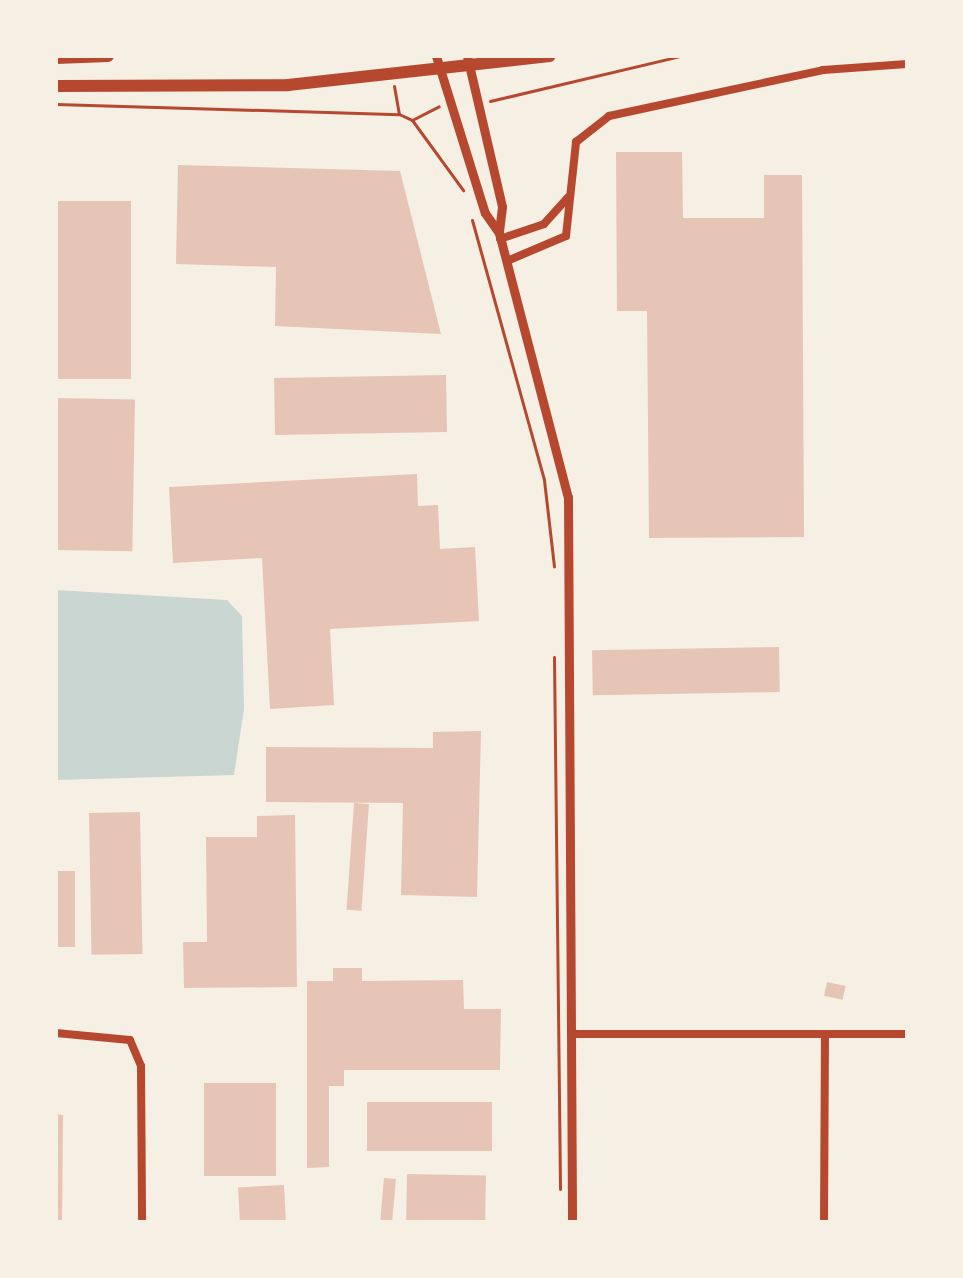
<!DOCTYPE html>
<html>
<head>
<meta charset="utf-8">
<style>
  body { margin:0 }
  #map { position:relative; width:963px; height:1278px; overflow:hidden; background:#f6efe4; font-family:Figtree,sans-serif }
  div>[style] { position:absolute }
  .water>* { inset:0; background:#c9d6d2 }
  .building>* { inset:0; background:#e6c5b7; transform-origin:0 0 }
  .path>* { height:3px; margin:-1.5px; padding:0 1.5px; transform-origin:1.5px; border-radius:1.5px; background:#b5482f }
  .minor>* { height:8px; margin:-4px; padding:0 4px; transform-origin:4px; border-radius:4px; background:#b5482f }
  .tertiary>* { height:9px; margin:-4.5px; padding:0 4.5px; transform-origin:4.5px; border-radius:4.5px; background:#b5482f }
  .primary>* { height:12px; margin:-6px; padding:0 6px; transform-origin:6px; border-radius:6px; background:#b5482f }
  span { translate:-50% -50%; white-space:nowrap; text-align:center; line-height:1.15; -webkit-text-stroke:8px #f6efe4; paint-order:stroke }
  .frame { position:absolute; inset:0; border:58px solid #f6efe4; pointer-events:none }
</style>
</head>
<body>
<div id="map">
  <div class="water">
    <div style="clip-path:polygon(56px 590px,227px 600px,242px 616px,244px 709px,234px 775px,56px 780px)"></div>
  </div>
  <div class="building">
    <div style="clip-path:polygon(616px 152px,682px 152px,683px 218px,764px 218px,764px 175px,802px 175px,804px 537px,649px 538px,647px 311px,617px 311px)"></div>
    <div style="clip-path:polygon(178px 165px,400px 171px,441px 334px,275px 326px,276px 267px,176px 264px)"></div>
    <div style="left:131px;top:201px;width:178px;height:75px;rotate:90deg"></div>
    <div style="left:446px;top:375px;width:57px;height:172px;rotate:89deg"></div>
    <div style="left:56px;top:398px;width:79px;height:152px;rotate:1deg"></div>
    <div style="clip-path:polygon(417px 474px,418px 506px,438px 505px,440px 549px,475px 547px,479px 621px,330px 629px,334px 705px,270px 709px,262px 558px,173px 563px,169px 487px)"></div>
    <div style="left:779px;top:647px;width:45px;height:187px;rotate:89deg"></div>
    <div style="clip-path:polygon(481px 731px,477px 897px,401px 895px,403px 803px,266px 802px,266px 747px,433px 748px,433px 732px)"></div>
    <div style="left:354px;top:803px;width:15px;height:107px;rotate:4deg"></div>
    <div style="left:140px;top:812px;width:142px;height:51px;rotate:89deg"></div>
    <div style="clip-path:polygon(295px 815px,297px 987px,184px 988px,183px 942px,207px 942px,206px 837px,257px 837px,257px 816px)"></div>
    <div style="left:56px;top:871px;width:19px;height:76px"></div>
    <div style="clip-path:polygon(333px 968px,362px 968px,362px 981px,463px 980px,464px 1009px,501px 1009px,500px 1070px,344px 1070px,344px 1086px,329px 1086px,329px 1167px,307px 1168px,307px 981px,333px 981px)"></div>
    <div style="left:827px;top:982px;width:19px;height:14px;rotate:12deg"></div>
    <div style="left:204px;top:1083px;width:72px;height:93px"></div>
    <div style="left:367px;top:1102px;width:125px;height:49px"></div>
    <div style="clip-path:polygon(56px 1114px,63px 1115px,62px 1222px,56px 1222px)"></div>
    <div style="left:407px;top:1174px;width:79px;height:48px;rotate:1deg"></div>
    <div style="left:384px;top:1178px;width:12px;height:44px;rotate:5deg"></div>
    <div style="left:284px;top:1185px;width:37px;height:46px;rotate:87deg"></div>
  </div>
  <div class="path">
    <div style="left:394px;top:86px;width:28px;rotate:80deg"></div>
    <div style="left:490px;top:101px;width:195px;rotate:-13.3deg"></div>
    <div style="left:56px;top:104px;width:343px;rotate:1.7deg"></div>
    <div style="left:399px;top:114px;width:14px;rotate:25deg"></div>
    <div style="left:412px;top:120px;width:87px;rotate:53.9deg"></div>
    <div style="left:412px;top:120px;width:30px;rotate:-27deg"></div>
    <div style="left:472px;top:220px;width:270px;rotate:74.5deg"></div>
    <div style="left:544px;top:480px;width:87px;rotate:83.4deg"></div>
    <div style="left:554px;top:657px;width:532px;rotate:89.35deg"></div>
  </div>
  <div class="minor">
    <div style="left:500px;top:239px;width:46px;rotate:-18.8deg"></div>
    <div style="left:544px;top:224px;width:36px;rotate:-48deg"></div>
    <div style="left:507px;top:261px;width:64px;rotate:-23deg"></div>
    <div style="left:566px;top:236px;width:95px;rotate:-83.9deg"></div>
    <div style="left:576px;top:142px;width:42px;rotate:-38.2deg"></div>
    <div style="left:609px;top:116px;width:219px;rotate:-12.1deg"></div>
    <div style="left:823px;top:70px;width:84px;rotate:-4.1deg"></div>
    <div style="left:56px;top:1033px;width:74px;rotate:5.4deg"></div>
    <div style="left:130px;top:1040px;width:28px;rotate:67deg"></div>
    <div style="left:141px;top:1066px;width:156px;rotate:89.6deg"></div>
    <div style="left:574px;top:1034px;width:333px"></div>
    <div style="left:824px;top:1222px;width:188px;rotate:-89.7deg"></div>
  </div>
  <div class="tertiary">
    <div style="left:436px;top:56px;width:164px;rotate:72.7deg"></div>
    <div style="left:485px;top:213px;width:24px;rotate:55deg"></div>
    <div style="left:499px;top:233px;width:273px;rotate:75.4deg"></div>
    <div style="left:568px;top:497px;width:725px;rotate:89.68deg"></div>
    <div style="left:467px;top:56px;width:155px;rotate:76.9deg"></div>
    <div style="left:502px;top:207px;width:25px;rotate:97deg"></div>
  </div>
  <div class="primary">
    <div style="left:56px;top:58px;width:52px;rotate:-2.2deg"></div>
    <div style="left:56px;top:86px;width:232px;rotate:-0.2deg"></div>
    <div style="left:288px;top:85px;width:263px;rotate:-6.3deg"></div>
  </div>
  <div class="frame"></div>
</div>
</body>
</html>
